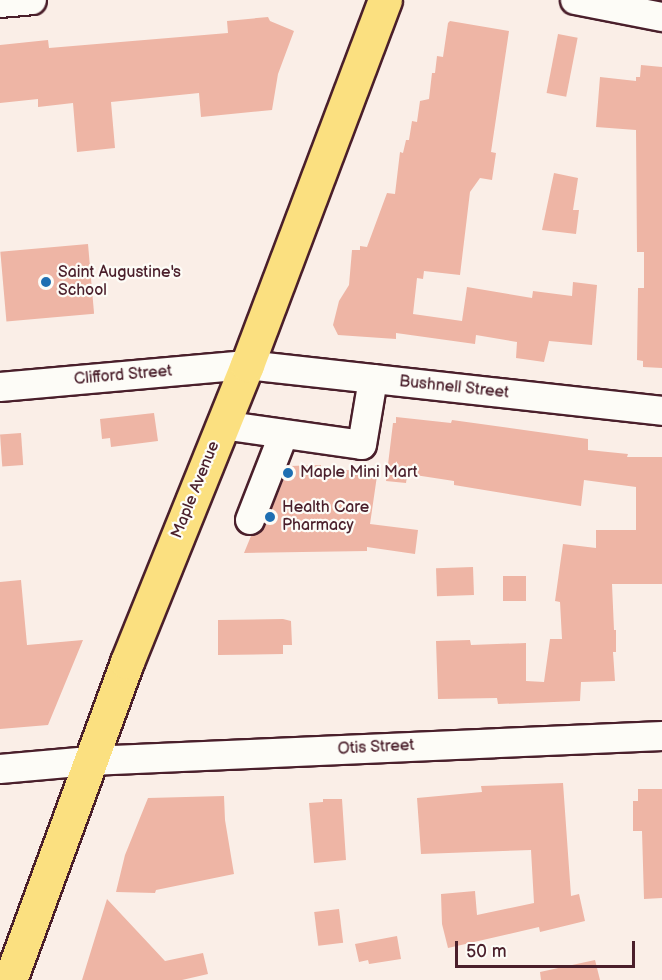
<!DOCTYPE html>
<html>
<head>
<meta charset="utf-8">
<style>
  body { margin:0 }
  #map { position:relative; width:662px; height:980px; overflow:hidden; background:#faeee7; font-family:"Balsamiq Sans",sans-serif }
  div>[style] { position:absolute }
  .building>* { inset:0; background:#eeb5a5; transform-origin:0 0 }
  .roads { filter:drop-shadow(2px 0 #4a1f2b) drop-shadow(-2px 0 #4a1f2b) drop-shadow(0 2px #4a1f2b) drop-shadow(0 -2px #4a1f2b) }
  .minor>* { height:28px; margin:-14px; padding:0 14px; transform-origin:14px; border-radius:14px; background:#fdfcf7 }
  .major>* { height:33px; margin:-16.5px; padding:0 16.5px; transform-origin:16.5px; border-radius:16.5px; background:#fbe080 }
  .dots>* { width:16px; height:16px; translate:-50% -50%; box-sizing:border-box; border:3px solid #fdfcf7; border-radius:50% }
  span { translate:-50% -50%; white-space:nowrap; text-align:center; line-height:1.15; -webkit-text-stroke:4.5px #fdfcf7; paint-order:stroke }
  .poi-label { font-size:16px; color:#4a1f2b }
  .left { translate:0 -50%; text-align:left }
  .street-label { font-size:16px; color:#4a1f2b }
  .scale { position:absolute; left:455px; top:941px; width:180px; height:27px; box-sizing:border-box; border:3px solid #4a1f2b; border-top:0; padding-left:8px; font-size:18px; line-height:21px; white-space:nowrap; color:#4a1f2b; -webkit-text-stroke:4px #fdfcf7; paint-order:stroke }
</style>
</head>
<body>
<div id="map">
  <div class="building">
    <div style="clip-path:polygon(268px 17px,270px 21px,294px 31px,278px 74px,272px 110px,201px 117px,199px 93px,111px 102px,115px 148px,77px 152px,73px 103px,38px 107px,38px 99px,0 103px,0 45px,48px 40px,49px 48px,228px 33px,227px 21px)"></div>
    <div style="clip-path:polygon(450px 21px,509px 31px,491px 152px,496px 153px,492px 180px,480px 178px,470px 192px,460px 275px,424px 271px,423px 279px,417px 278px,413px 314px,462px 321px,467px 287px,532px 298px,533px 291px,572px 296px,573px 282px,597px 285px,592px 345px,549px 341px,544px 362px,516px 358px,517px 342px,476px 335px,475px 344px,396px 333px,396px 339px,338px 335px,333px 325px,339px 301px,349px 285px,352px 250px,360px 250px,360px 246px,367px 247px,387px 193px,395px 194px,400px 152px,403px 153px,406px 140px,409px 140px,412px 121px,417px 122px,420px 101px,429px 99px,432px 73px,435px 73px,437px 56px,443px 57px,448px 23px)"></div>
    <div style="left:558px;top:34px;width:20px;height:60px;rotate:11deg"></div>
    <div style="clip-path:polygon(641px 65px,662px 67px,662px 368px,643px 367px,643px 361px,637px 360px,638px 288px,644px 288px,644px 252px,637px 252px,636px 130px,596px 127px,600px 77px,636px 81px,636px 77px,640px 77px)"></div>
    <div style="clip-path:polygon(554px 173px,578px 178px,573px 210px,579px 210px,576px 234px,542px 230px)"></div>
    <div style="left:88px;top:244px;width:70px;height:88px;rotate:85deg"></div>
    <div style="clip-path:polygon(154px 413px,158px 441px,111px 447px,110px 438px,102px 439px,100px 419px)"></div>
    <div style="clip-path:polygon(396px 417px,451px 423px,452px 420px,588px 439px,588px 450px,628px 454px,627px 457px,662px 457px,662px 584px,612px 584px,614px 630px,616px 630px,616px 652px,613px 652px,615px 681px,581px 682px,580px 701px,498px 704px,497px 698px,438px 699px,436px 641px,470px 640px,471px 645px,526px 643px,526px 681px,544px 682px,550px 639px,562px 639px,560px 602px,555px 601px,563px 544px,596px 548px,596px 530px,636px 530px,636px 487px,584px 480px,581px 506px,454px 485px,454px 481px,415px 475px,407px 476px,406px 483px,386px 481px,393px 423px,396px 423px)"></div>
    <div style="left:21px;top:433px;width:32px;height:21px;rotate:86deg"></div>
    <div style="clip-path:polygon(321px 465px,321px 471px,378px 469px,370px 524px,418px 530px,415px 554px,367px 547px,367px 551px,244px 553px,251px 536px,260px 533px,265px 526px,289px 466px)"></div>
    <div style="left:473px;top:567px;width:28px;height:37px;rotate:88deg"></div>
    <div style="left:526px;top:576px;width:25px;height:23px;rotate:90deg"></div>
    <div style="clip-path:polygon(21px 580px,27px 645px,83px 640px,48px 725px,0 729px,0 582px)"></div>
    <div style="clip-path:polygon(283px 619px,291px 621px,292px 645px,283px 645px,283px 654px,218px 655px,218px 620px)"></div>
    <div style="clip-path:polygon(563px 783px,571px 896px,579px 894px,585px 921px,540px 932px,539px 927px,448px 948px,442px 924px,441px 894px,475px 891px,477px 915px,534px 903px,531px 850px,421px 854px,417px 798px,482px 792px,481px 786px)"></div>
    <div style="clip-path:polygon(638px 789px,662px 789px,662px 898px,644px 899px,642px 831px,633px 831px,633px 801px,638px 801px)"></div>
    <div style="clip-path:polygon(224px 796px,225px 820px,234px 874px,156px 890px,155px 893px,116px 892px,125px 855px,148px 798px)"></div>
    <div style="clip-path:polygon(323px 799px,342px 799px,346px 860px,314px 863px,309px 803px,323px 802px)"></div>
    <div style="clip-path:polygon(107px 899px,165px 961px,203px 953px,208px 974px,182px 980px,82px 980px)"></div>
    <div style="left:339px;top:909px;width:34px;height:25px;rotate:83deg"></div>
    <div style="clip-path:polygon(397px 936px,401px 959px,369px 964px,368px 960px,359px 962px,355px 944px)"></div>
    <div style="clip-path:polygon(595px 960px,600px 980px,541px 980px,540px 972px)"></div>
  </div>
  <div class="roads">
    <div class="minor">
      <div style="left:575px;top:0;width:89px;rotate:11.1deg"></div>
      <div style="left:0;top:3px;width:32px;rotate:-5deg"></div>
      <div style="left:0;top:387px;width:248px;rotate:-5.1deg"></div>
      <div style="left:247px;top:365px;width:418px;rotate:6.3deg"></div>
      <div style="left:222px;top:425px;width:141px;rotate:8.1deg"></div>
      <div style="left:362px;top:445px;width:67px;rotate:-80.5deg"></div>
      <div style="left:250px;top:520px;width:90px;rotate:-68.6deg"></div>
      <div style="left:0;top:769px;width:90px;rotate:-5.1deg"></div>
      <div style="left:90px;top:761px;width:573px;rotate:-2.5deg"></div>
    </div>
    <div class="major">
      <div style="left:10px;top:980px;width:339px;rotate:-69.8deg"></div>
      <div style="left:127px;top:662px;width:320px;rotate:-68deg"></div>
      <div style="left:247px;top:365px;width:390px;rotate:-69.3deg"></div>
    </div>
  </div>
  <div class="dots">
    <div style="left:46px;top:282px;background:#1f6fb2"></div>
    <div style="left:288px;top:473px;background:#1f6fb2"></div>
    <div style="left:270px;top:517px;background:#1f6fb2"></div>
  </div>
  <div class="poi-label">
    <span class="left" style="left:58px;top:282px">Saint Augustine's<br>School</span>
    <span class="left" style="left:300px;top:473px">Maple Mini Mart</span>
    <span class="left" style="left:282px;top:517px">Health Care<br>Pharmacy</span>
  </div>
  <div class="street-label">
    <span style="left:123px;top:376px;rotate:-5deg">Clifford Street</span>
    <span style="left:454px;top:388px;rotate:6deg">Bushnell Street</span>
    <span style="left:196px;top:490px;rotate:-68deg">Maple Avenue</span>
    <span style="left:376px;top:748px;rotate:-3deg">Otis Street</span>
  </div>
  <div class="scale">50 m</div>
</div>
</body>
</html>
